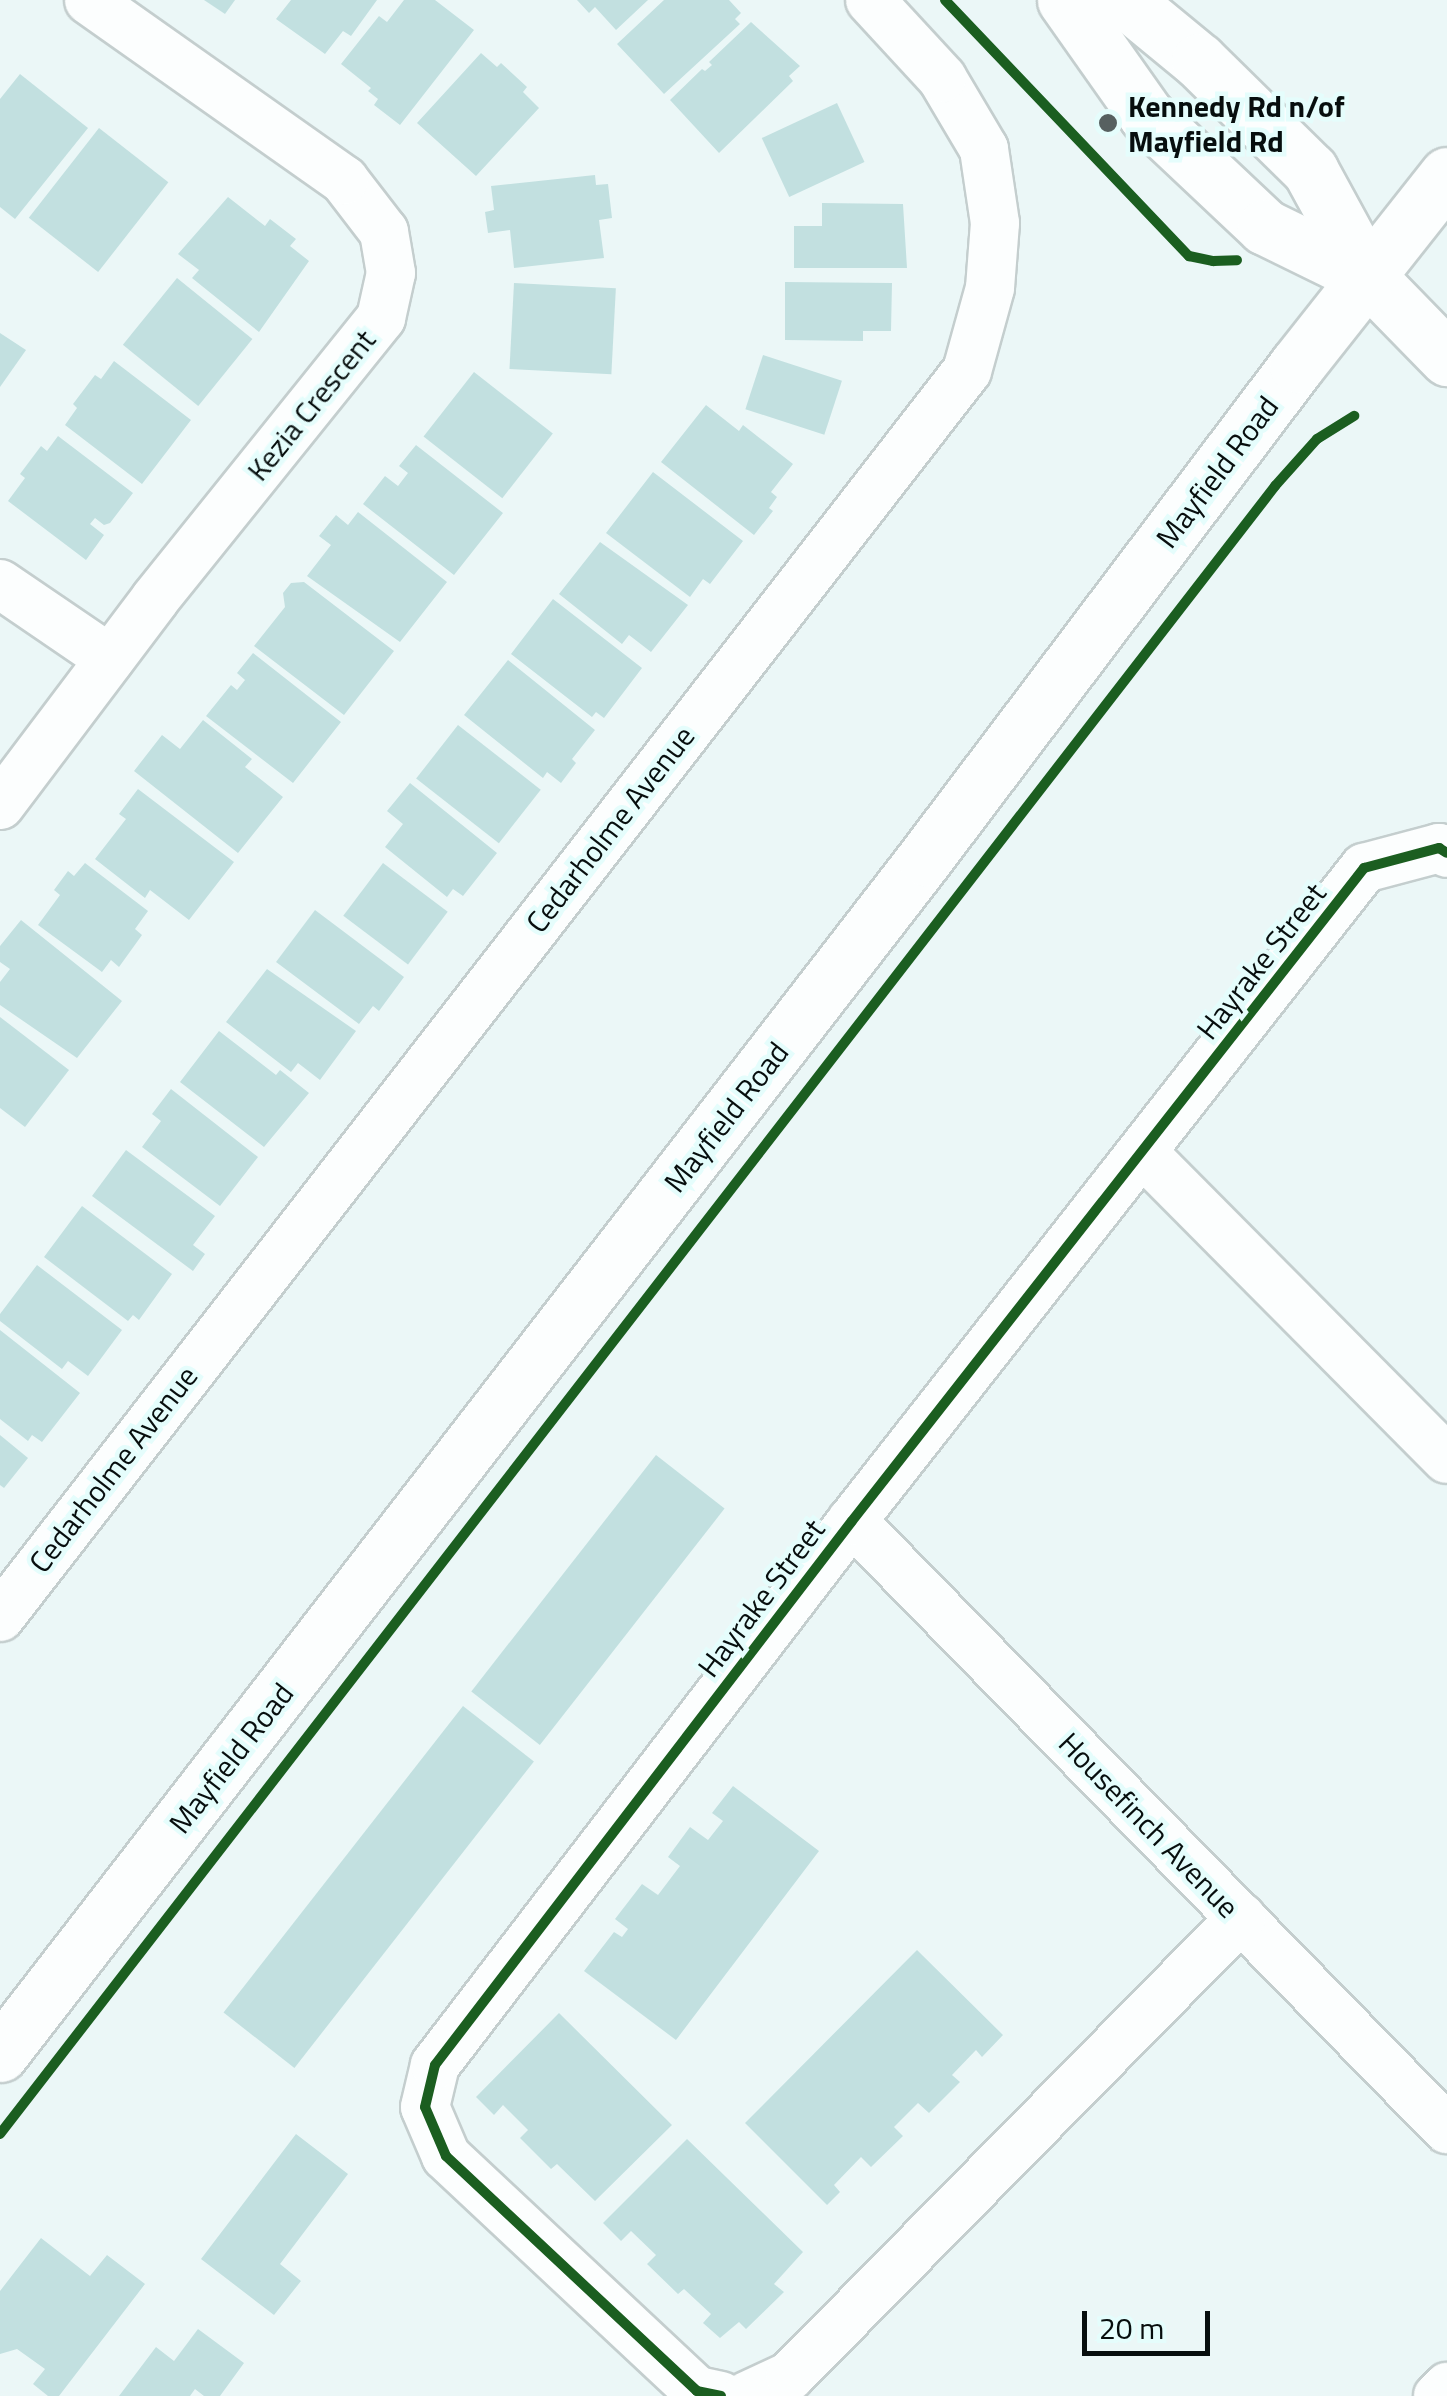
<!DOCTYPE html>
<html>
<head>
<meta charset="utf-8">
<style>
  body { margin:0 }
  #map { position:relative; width:1447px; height:2396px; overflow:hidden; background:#ebf7f7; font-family:"Titillium Web",sans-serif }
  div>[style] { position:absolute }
  .building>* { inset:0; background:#c2e0e0; transform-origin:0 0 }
  .roads { filter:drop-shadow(2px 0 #c4cece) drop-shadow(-2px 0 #c4cece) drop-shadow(0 2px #c4cece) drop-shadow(0 -2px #c4cece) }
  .minor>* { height:48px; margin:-24px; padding:0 24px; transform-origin:24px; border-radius:24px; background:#fcfefe }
  .secondary>* { height:55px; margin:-27.5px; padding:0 27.5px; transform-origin:27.5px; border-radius:27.5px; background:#fcfefe }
  .cycleway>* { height:10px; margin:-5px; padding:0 5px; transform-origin:5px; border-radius:5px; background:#1b5e20 }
  .dots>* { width:28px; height:28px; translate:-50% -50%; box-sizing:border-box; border:5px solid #e5fdfc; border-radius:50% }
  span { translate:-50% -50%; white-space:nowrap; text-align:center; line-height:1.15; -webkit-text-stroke:9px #e5fdfc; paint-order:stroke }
  .poi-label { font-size:30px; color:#070e0e; font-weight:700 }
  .left { translate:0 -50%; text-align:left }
  .street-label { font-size:30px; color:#070e0e }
  .scale { position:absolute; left:1082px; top:2311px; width:128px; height:45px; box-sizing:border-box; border:5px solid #070e0e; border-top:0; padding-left:12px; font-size:30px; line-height:35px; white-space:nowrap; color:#070e0e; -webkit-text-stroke:8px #e5fdfc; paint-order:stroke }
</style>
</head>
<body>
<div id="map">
  <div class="building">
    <div style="clip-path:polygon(204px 0,235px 0,225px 14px)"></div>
    <div style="clip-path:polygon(291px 0,377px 0,351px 36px,343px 31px,325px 54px,276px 19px)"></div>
    <div style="clip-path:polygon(404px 0,435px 0,474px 30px,400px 125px,374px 105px,378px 99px,368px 91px,371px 88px,341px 64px,379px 16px,387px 22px)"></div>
    <div style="clip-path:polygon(577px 0,648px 0,616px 30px,595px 7px,589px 13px)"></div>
    <div style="clip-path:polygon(664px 0,729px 0,741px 13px,735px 19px,740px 24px,664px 94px,617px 44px)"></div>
    <div style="clip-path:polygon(751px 22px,800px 66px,789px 76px,793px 81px,719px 153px,670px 100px,702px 69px,705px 71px,712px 65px,709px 62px)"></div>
    <div style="clip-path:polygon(481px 53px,497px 67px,501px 63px,527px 87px,523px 92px,539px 108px,476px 176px,417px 123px)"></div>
    <div style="clip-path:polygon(20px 74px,88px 128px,15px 219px,0 207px,0 99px)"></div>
    <div style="left:837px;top:103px;width:65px;height:83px;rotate:65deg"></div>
    <div style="left:99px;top:128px;width:88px;height:114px;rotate:38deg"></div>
    <div style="clip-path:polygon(595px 175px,596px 185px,608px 184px,612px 218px,599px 220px,604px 258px,514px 268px,510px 230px,488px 233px,485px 212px,494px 210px,491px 186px)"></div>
    <div style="clip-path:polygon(228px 197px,265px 226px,270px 219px,296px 239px,290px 246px,309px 261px,259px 332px,192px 278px,199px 270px,178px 254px)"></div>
    <div style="clip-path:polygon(822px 203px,903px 204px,907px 268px,794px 268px,794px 226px,822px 226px)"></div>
    <div style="left:177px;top:278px;width:97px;height:86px;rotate:39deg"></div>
    <div style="clip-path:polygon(785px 282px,892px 283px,891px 331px,863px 331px,863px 341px,785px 340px)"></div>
    <div style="left:514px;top:283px;width:102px;height:86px;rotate:3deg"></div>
    <div style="clip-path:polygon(0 333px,26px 350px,0 387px)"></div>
    <div style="left:763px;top:355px;width:83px;height:57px;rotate:18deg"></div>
    <div style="clip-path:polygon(114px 361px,191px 420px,142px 484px,65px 425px,77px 408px,73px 404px,95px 375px,101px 379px)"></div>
    <div style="left:474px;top:372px;width:100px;height:82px;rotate:38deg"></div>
    <div style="clip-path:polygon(706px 405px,739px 431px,743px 425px,793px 464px,771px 492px,777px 497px,769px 508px,773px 511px,754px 535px,661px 462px)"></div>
    <div style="clip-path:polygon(58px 436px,133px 493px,110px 523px,104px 525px,95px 518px,90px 524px,104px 535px,86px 560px,8px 501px,25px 478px,20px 474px,41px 446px,47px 451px)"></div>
    <div style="clip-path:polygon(416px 445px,503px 513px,454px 575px,363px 504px,385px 476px,398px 486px,408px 473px,399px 466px)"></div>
    <div style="clip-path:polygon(653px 472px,743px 541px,710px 584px,703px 579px,690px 597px,606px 533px)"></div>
    <div style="clip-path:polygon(358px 512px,447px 582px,400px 642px,307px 576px,331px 545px,319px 536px,336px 515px,348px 525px)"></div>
    <div style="clip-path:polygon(600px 542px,688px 605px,651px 652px,629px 635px,622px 644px,559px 594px)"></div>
    <div style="clip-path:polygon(304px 582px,394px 651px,344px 715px,254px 646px,285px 607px,283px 593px,291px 583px)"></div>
    <div style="clip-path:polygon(553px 599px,642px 668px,604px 718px,596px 712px,592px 717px,511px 654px)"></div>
    <div style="clip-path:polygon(253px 653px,341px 722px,293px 783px,206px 716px,231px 685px,237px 690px,245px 680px,237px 673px)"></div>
    <div style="clip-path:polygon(508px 660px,595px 730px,572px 759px,576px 763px,561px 783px,547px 772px,543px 778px,464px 715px)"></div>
    <div style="clip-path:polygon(203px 720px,252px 759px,245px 767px,283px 797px,238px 853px,134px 771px,162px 735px,180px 749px)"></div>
    <div style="left:458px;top:725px;width:105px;height:68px;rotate:38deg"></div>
    <div style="clip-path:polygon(410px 783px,497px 853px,463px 896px,453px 889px,447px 897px,385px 847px,403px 824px,387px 811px)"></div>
    <div style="clip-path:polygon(138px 789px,234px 862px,189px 920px,150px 890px,145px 898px,95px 859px,126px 819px,119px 814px)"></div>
    <div style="clip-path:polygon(85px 863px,148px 911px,135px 929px,142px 935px,119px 967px,111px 960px,102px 972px,38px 925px,60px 895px,54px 890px,68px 871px,74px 876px)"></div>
    <div style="left:383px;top:863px;width:81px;height:66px;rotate:37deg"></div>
    <div style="clip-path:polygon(315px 910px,404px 977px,379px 1011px,373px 1006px,359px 1024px,276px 962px)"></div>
    <div style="clip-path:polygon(21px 920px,122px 1001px,77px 1058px,0 1005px,0 982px,10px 969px,0 962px,0 946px)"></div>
    <div style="clip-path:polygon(267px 969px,356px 1031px,320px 1080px,298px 1063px,291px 1072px,226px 1022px)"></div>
    <div style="clip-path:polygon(0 1017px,69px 1070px,25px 1127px,0 1108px)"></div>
    <div style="clip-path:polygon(219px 1031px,276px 1075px,280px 1070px,309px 1093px,264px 1147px,180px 1082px)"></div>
    <div style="clip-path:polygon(171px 1089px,258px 1157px,220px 1206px,142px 1147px,161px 1121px,152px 1114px)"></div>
    <div style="clip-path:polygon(126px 1150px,215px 1216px,193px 1245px,205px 1254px,193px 1271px,92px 1196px)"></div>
    <div style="clip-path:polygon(82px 1206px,172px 1274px,139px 1320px,133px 1315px,128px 1321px,44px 1257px)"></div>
    <div style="clip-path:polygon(37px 1265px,122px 1330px,88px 1376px,68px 1361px,62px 1369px,0 1321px,0 1314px)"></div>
    <div style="clip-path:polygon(0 1330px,80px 1393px,42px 1442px,32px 1435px,28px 1441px,0 1419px)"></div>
    <div style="clip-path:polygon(0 1435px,28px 1458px,4px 1488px,0 1485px)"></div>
    <div style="left:656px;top:1455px;width:87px;height:300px;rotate:38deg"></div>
    <div style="left:463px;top:1706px;width:90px;height:389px;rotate:38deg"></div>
    <div style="clip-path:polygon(733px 1786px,819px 1851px,676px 2040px,584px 1971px,614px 1932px,622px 1937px,628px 1929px,615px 1919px,642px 1884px,658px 1895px,680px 1866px,668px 1857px,690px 1827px,708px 1840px,723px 1821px,712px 1813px)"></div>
    <div style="clip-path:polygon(917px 1950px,1003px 2035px,982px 2057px,976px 2050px,952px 2075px,960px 2082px,929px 2113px,918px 2103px,894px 2127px,903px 2136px,871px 2167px,861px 2157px,834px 2185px,840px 2192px,827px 2205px,745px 2123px)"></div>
    <div style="clip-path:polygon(559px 2013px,672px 2125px,595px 2201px,557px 2164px,551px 2169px,520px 2138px,528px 2130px,503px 2105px,494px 2115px,476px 2097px)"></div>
    <div style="clip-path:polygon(296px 2134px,348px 2174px,280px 2264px,301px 2281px,274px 2315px,201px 2259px)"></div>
    <div style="clip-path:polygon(687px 2139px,803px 2252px,774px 2284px,784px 2292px,746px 2329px,739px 2322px,720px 2338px,703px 2323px,711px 2314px,684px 2289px,678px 2294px,647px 2264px,656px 2255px,631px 2231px,621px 2241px,603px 2223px)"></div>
    <div style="clip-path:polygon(41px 2238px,90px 2276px,107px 2255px,145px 2284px,59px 2396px,48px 2396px,33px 2384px,45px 2369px,17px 2349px,0 2354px,0 2291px)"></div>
    <div style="clip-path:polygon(198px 2329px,244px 2363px,220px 2396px,204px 2396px,195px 2389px,190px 2396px,119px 2396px,156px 2347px,174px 2361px)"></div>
  </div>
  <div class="roads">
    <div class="minor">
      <div style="left:0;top:584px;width:133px;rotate:34.3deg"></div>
      <div style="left:0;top:805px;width:258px;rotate:-53deg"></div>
      <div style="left:155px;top:599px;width:361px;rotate:-51.2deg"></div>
      <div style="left:381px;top:318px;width:46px;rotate:-77.5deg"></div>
      <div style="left:391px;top:273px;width:42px;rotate:-99.7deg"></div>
      <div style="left:384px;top:232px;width:66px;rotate:-127.6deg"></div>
      <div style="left:344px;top:180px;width:312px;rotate:-144.8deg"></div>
      <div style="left:1143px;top:1153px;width:431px;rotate:45.2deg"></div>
      <div style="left:852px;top:1521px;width:851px;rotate:45.62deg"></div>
      <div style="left:0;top:1617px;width:1577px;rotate:-52.19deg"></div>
      <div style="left:967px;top:371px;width:86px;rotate:-74.5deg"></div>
      <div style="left:990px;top:288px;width:65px;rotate:-85.6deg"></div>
      <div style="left:995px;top:223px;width:75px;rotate:-98.5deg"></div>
      <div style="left:984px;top:149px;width:82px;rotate:-120.6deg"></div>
      <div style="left:942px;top:78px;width:106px;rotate:-132.7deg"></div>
      <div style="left:721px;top:2396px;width:25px;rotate:-168deg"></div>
      <div style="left:697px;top:2391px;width:344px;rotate:-136.9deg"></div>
      <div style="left:446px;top:2156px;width:53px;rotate:-113.2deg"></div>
      <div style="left:425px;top:2107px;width:43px;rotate:-76.6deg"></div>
      <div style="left:435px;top:2065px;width:685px;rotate:-52.53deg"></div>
      <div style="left:852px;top:1521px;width:830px;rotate:-51.9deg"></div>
      <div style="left:1364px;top:868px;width:78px;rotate:-14.9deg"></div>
      <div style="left:1439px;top:848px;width:9px;rotate:32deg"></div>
      <div style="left:747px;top:2396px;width:47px;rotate:-24.9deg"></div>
      <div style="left:790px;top:2376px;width:643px;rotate:-45.44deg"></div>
      <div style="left:1438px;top:2396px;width:13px;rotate:-45deg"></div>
    </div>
    <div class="secondary">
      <div style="left:1065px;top:0;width:141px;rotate:54.8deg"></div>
      <div style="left:1146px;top:115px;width:163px;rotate:43.3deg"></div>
      <div style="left:1265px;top:227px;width:116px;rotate:26.1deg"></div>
      <div style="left:1125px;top:0;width:96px;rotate:39.5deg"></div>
      <div style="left:1199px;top:61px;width:156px;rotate:44.5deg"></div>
      <div style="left:1310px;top:170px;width:123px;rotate:61.4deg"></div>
      <div style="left:1369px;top:278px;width:112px;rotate:45.7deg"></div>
      <div style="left:0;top:2054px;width:1512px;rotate:-52.28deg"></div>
      <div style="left:925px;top:858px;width:618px;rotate:-52.96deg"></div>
      <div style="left:1297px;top:365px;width:242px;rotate:-51.7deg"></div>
    </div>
  </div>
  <div class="cycleway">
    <div style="left:945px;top:0;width:354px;rotate:46.4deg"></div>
    <div style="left:1189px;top:256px;width:25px;rotate:12deg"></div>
    <div style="left:1213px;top:261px;width:24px;rotate:-2deg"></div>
    <div style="left:0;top:2134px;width:2084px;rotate:-52.27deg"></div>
    <div style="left:1275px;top:486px;width:63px;rotate:-48.2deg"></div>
    <div style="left:1317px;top:439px;width:44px;rotate:-31.9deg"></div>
    <div style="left:721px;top:2396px;width:25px;rotate:-168deg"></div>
    <div style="left:697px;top:2391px;width:344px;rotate:-136.9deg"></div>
    <div style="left:446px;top:2156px;width:53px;rotate:-113.2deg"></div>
    <div style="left:425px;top:2107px;width:43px;rotate:-76.6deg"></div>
    <div style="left:435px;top:2065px;width:685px;rotate:-52.53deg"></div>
    <div style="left:852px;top:1521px;width:830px;rotate:-51.9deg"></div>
    <div style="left:1364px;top:868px;width:78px;rotate:-14.9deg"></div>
    <div style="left:1439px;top:848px;width:9px;rotate:32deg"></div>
  </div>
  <div class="dots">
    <div style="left:1108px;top:123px;background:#576060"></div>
  </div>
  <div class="poi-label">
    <span class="left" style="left:1128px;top:123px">Kennedy Rd n/of<br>Mayfield Rd</span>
  </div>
  <div class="street-label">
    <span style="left:311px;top:405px;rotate:-51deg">Kezia Crescent</span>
    <span style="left:1217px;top:472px;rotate:-53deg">Mayfield Road</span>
    <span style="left:610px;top:829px;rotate:-52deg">Cedarholme Avenue</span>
    <span style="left:1261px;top:961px;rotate:-52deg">Hayrake Street</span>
    <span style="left:726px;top:1117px;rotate:-52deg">Mayfield Road</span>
    <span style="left:113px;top:1469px;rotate:-52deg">Cedarholme Avenue</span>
    <span style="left:761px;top:1598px;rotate:-53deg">Hayrake Street</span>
    <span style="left:231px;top:1758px;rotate:-52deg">Mayfield Road</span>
    <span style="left:1149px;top:1825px;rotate:46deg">Housefinch Avenue</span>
  </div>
  <div class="scale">20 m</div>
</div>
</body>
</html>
